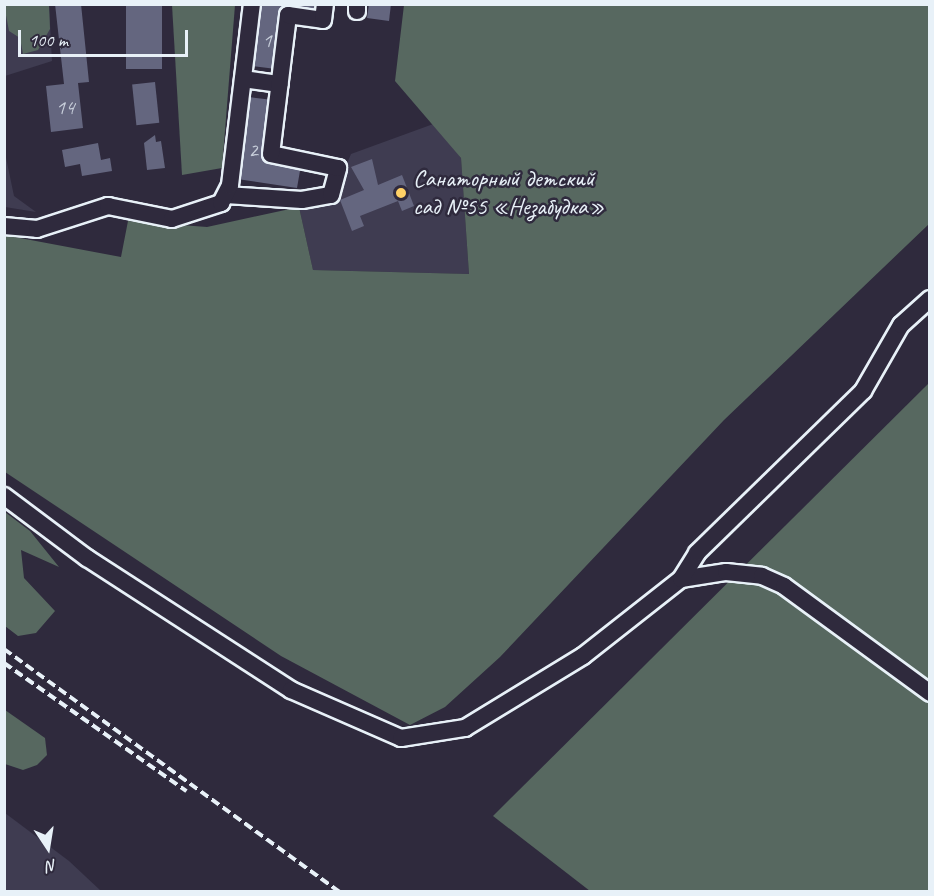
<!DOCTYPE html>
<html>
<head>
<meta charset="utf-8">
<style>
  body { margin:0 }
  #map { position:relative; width:934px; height:896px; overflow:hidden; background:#2f2a3d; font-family:Caveat,sans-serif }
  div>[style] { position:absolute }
  .built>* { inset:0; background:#3f3c51 }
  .green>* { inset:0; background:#576860 }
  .building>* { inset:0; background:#64667f; transform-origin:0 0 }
  .roads { filter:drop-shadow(2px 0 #e8f1f8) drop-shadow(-2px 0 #e8f1f8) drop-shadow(0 2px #e8f1f8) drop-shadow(0 -2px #e8f1f8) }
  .minor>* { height:16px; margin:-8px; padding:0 8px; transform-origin:8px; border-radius:8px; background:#2f2a3d }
  .rail>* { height:4px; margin-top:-2px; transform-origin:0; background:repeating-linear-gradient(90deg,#e8f1f8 0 9px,transparent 0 13.5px) }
  .dots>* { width:16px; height:16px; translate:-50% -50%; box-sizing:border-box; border:3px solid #2f2a3d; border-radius:50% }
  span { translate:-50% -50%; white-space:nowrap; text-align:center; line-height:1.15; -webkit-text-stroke:5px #2f2a3d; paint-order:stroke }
  .number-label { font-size:21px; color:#c7ceda }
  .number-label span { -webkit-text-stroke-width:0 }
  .poi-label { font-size:24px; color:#e8f1f8 }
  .left { translate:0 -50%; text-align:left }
  .frame { position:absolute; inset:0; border:6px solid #e8f1f8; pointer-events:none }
  .north { position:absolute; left:18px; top:818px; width:60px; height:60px; -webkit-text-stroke:4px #2f2a3d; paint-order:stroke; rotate:168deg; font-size:16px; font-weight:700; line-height:24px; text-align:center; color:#e8f1f8 }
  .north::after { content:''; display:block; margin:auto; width:21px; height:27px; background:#e8f1f8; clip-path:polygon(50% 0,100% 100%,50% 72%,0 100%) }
  .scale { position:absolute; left:18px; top:30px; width:170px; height:27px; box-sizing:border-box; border:3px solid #e8f1f8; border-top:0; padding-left:8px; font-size:18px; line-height:21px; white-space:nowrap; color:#e8f1f8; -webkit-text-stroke:4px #2f2a3d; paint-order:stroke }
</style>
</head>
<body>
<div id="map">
  <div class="built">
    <div style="clip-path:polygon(4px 5px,49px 5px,52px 61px,5px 76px)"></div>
    <div style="clip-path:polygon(436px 123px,461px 158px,469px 274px,313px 270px,299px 207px,339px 200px,337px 187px,351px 154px)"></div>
    <div style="clip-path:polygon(4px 148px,14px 196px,36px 212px,5px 207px)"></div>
    <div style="clip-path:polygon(5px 813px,69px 861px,101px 891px,5px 891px)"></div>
  </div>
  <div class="green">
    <div style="clip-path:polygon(4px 5px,49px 5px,50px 29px,38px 50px,23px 54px,20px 38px,9px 31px)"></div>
    <div style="clip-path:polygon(172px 5px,235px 5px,222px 168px,182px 175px)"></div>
    <div style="clip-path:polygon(404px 5px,929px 5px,929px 224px,724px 420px,500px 657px,445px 707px,410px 725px,281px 656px,5px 472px,4px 235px,121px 257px,128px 221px,207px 227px,299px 207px,313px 270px,469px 274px,461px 158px,395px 81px)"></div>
    <div style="clip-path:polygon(929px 383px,929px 891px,590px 891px,493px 816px)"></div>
    <div style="clip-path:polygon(5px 512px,30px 531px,59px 567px,21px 550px,24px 578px,55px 611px,36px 633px,18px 636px,5px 626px)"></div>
    <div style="clip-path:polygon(5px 710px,45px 738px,47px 755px,37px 765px,23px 770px,5px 764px)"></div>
  </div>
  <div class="building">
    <div style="clip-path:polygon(55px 4px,81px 4px,89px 82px,78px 83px,83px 128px,51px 132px,46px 86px,64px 84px)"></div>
    <div style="left:126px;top:4px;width:36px;height:65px"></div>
    <div style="clip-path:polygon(259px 4px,320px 4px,319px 14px,283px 10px,276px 69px,252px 66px)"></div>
    <div style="clip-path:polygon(369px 4px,391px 4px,389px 21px,367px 18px)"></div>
    <div style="left:155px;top:82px;width:41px;height:23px;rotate:84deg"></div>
    <div style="clip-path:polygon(249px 97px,273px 100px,264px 160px,301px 165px,297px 188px,237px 179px)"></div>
    <div style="clip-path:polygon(155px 135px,156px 142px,161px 141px,165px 168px,147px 170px,144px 143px)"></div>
    <div style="clip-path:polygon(98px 143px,101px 160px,110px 158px,112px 171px,82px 176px,80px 164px,65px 167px,62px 150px)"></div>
    <div style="clip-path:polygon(372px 159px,378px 185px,402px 175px,414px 206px,402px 211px,398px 201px,360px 216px,364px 226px,352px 231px,340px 200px,364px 190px,351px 167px)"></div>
  </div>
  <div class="roads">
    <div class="minor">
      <div style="left:357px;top:11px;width:7px;rotate:-90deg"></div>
      <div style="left:243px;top:79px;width:37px;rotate:8deg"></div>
      <div style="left:226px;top:195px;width:76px;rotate:3.8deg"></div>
      <div style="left:302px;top:200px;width:29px;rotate:-10deg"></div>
      <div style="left:331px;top:195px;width:28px;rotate:-75deg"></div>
      <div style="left:338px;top:168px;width:68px;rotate:-168.2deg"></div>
      <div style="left:271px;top:154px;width:140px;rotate:-83deg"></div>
      <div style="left:288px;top:15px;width:35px;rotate:8deg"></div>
      <div style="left:323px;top:20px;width:16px;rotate:-83deg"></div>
      <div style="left:4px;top:226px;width:33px;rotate:5deg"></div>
      <div style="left:37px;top:229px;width:75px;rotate:-17.9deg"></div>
      <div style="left:108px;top:206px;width:65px;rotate:11.5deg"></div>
      <div style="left:172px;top:219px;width:52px;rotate:-18.1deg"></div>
      <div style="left:221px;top:203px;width:20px;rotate:-63deg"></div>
      <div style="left:230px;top:185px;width:182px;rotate:-83.1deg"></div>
      <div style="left:4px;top:496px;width:104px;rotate:36.8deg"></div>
      <div style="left:87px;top:558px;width:243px;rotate:32.9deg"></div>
      <div style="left:291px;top:690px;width:120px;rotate:23.6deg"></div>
      <div style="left:401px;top:738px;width:65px;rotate:-8.9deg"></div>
      <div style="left:465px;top:728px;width:138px;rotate:-31.4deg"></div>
      <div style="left:583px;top:656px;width:125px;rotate:-38.2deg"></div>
      <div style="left:681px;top:579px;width:46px;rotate:-8.8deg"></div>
      <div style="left:726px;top:572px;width:36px;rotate:6deg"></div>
      <div style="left:762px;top:576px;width:24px;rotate:24deg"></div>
      <div style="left:784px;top:586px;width:181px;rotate:36.2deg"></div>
      <div style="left:681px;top:579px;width:31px;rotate:-58deg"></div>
      <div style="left:697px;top:553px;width:232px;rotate:-44.3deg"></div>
      <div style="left:863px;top:391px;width:76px;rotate:-60.1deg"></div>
      <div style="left:901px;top:325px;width:39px;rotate:-42deg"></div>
    </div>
  </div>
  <div class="rail">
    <div style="left:4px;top:649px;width:415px;rotate:35.9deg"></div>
    <div style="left:4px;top:663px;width:223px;rotate:35.1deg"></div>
  </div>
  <div class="dots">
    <div style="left:401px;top:193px;background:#ffd166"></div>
  </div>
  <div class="number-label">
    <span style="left:267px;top:40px">1</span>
    <span style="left:65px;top:107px">14</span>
    <span style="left:253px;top:150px">2</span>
  </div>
  <div class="poi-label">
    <span class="left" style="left:413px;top:193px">Санаторный детский<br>сад №55 «Незабудка»</span>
  </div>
  <div class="frame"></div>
  <div class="north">N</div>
  <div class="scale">100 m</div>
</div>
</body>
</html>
